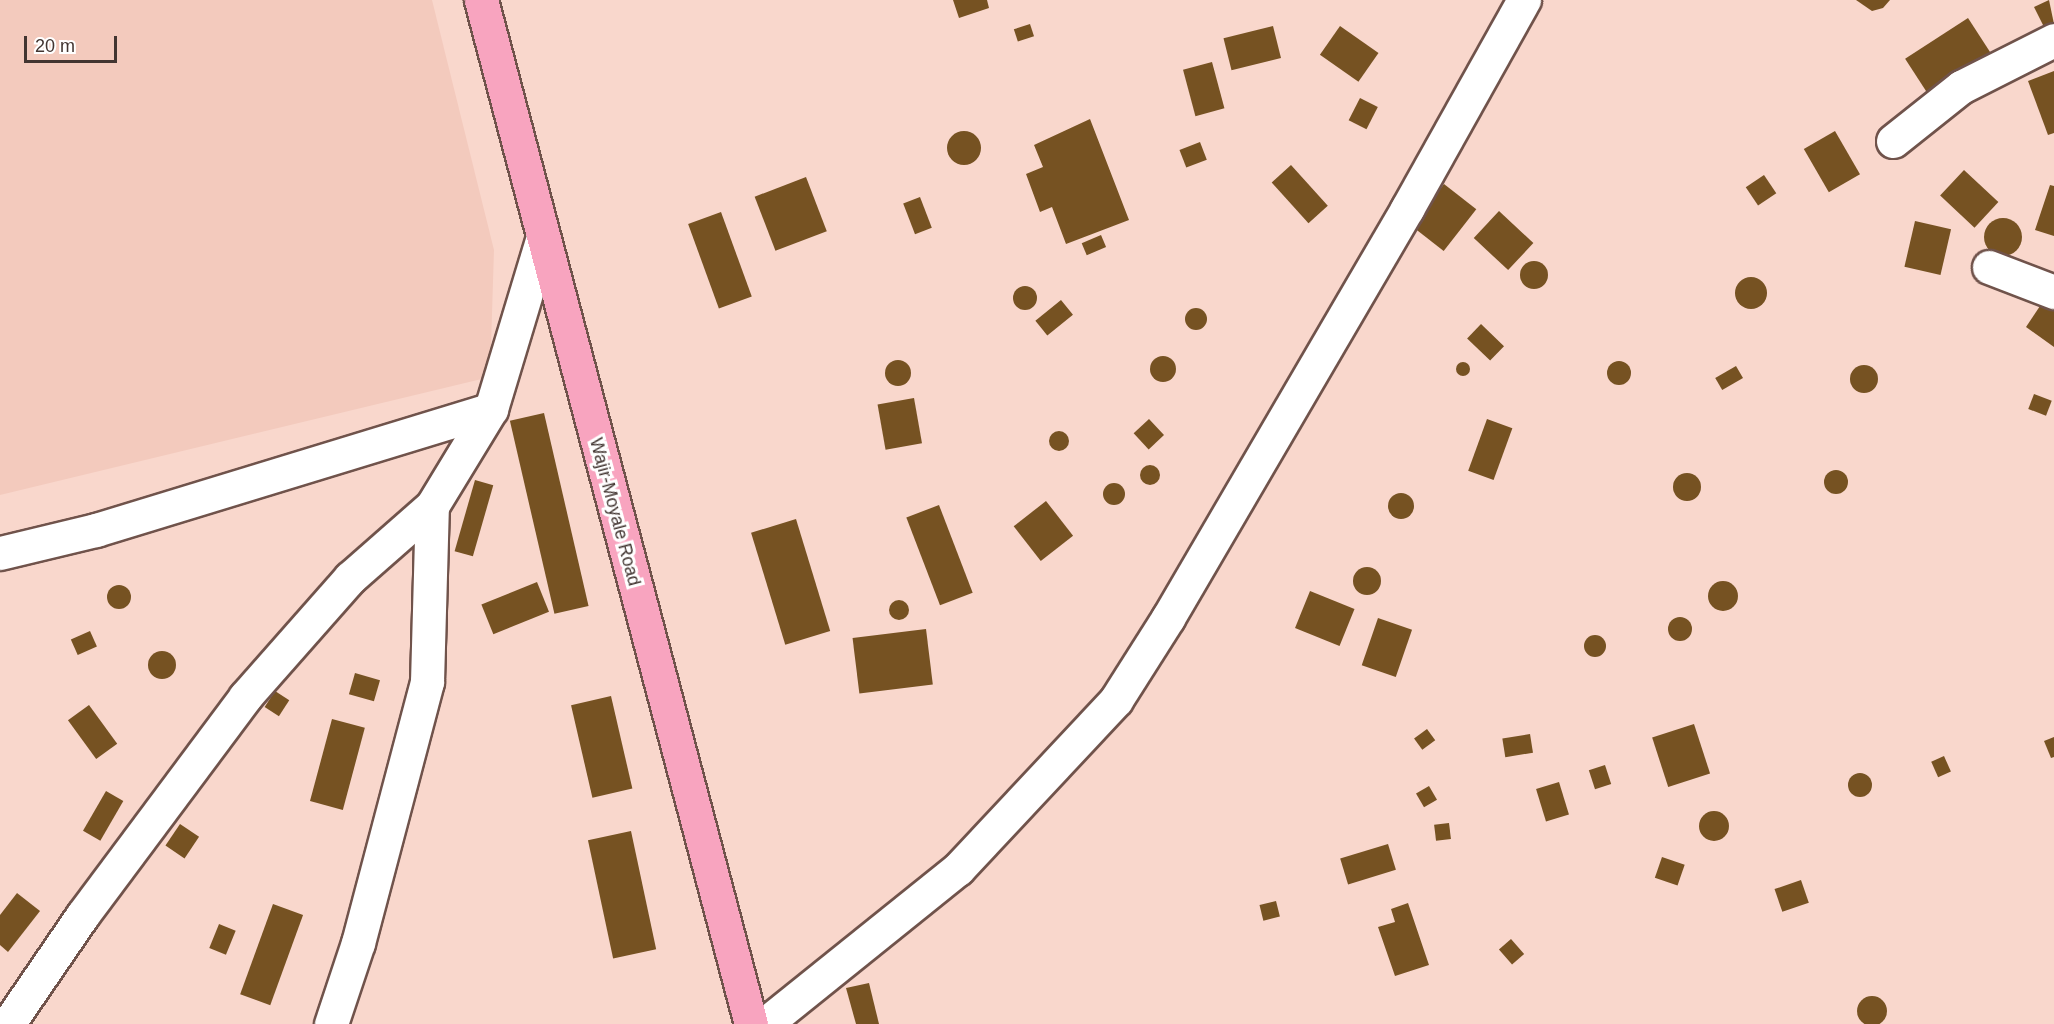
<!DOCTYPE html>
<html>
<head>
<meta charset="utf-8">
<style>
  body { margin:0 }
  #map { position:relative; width:2054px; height:1024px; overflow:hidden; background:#f9d7cc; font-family:Helvetica,sans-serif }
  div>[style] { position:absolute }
  .built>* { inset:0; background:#f3cabd }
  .building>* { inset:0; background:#765222; transform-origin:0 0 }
  .round { border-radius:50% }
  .roads { filter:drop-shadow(2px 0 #70534b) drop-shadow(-2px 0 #70534b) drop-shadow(0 2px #70534b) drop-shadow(0 -2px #70534b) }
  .minor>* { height:33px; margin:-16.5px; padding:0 16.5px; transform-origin:16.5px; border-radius:16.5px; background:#fff }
  .major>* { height:33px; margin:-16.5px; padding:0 16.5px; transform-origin:16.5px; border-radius:16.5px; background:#f8a4bf }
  span { translate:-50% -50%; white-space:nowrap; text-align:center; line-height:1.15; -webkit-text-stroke:6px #fff; paint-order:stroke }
  .street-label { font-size:18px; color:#423531 }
  .scale { position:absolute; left:24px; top:36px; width:93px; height:27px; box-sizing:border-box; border:3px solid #423531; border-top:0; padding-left:8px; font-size:18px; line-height:21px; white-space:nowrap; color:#423531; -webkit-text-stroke:4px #fff; paint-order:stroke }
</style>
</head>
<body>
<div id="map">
  <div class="built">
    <div style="clip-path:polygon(0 0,432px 0,494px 250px,490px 377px,0 495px)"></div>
  </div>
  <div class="building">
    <div style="clip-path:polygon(953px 0,987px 0,989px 8px,959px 18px)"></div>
    <div style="clip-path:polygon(1856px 0,1890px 0,1883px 8px,1872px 11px)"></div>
    <div style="clip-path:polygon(2049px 0,2054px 24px,2045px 29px,2034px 7px)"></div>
    <div style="left:1968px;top:18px;width:42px;height:75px;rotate:57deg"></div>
    <div style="left:1030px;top:24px;width:13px;height:17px;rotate:72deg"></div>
    <div style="left:1273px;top:26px;width:33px;height:51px;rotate:76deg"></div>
    <div style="left:1340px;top:26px;width:47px;height:35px;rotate:35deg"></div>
    <div style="left:1212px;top:62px;width:48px;height:30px;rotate:75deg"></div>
    <div style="clip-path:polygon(2054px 71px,2054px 133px,2048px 135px,2028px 81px)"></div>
    <div style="left:1360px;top:98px;width:20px;height:25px;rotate:27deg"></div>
    <div style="clip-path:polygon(1090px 119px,1129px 220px,1066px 244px,1052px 207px,1040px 212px,1026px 174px,1043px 167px,1034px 145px)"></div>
    <div class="round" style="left:947px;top:131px;width:34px;height:34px"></div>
    <div style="left:1835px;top:131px;width:50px;height:36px;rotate:60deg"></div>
    <div style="left:1200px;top:142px;width:19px;height:22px;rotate:69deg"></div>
    <div style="left:1291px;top:165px;width:55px;height:26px;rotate:48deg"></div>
    <div style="left:1964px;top:170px;width:47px;height:35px;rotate:43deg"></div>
    <div style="left:1764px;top:175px;width:22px;height:22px;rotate:56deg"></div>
    <div style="left:806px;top:177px;width:58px;height:55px;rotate:69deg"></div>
    <div style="left:1444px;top:184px;width:41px;height:53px;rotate:38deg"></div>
    <div style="clip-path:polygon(2050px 185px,2054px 186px,2054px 236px,2035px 230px)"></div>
    <div style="left:920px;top:197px;width:33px;height:18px;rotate:69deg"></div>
    <div style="left:1499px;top:211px;width:47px;height:37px;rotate:43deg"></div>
    <div style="left:721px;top:212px;width:90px;height:35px;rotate:70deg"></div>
    <div class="round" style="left:1984px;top:218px;width:38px;height:38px"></div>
    <div style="left:1915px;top:221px;width:37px;height:47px;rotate:13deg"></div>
    <div style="left:1101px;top:235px;width:13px;height:21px;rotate:67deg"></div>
    <div class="round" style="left:1520px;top:261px;width:28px;height:28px"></div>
    <div class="round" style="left:1735px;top:277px;width:32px;height:32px"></div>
    <div class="round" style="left:1013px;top:286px;width:24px;height:24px"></div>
    <div style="clip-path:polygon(2046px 297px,2054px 303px,2054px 347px,2026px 327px)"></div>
    <div style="left:1061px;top:300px;width:19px;height:33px;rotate:51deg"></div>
    <div class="round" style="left:1185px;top:308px;width:22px;height:22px"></div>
    <div style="left:1481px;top:324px;width:32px;height:20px;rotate:44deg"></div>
    <div class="round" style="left:1150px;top:356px;width:26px;height:26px"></div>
    <div class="round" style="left:885px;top:360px;width:26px;height:26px"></div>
    <div class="round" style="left:1607px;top:361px;width:24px;height:24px"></div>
    <div class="round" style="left:1456px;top:362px;width:14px;height:14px"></div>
    <div class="round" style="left:1850px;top:365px;width:28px;height:28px"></div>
    <div style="left:1736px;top:366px;width:14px;height:24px;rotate:60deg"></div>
    <div style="left:2034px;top:394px;width:19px;height:16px;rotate:21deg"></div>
    <div style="left:914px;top:398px;width:46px;height:37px;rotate:80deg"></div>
    <div style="left:544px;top:413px;width:198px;height:35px;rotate:77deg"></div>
    <div style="left:1149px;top:419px;width:22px;height:21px;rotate:47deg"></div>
    <div style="left:1487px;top:419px;width:27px;height:55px;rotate:20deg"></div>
    <div class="round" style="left:1049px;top:431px;width:20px;height:20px"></div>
    <div class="round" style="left:1140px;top:465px;width:20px;height:20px"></div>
    <div class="round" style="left:1824px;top:470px;width:24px;height:24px"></div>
    <div class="round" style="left:1673px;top:473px;width:28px;height:28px"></div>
    <div style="left:475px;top:480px;width:19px;height:74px;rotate:16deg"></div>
    <div class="round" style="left:1103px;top:483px;width:22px;height:22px"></div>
    <div class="round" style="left:1388px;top:493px;width:26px;height:26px"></div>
    <div style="left:1046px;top:501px;width:44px;height:41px;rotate:52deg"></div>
    <div style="left:939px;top:505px;width:94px;height:35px;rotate:69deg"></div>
    <div style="left:796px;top:519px;width:117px;height:47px;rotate:73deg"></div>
    <div class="round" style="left:1353px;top:567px;width:28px;height:28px"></div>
    <div class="round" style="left:1708px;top:581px;width:30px;height:30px"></div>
    <div style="left:537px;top:582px;width:32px;height:60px;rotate:68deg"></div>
    <div class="round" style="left:107px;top:585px;width:24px;height:24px"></div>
    <div style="left:1310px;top:591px;width:48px;height:40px;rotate:22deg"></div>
    <div class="round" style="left:889px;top:600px;width:20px;height:20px"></div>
    <div class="round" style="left:1668px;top:617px;width:24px;height:24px"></div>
    <div style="left:1378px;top:618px;width:36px;height:50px;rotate:19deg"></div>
    <div style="left:926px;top:629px;width:56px;height:74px;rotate:83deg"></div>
    <div style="left:90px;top:631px;width:17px;height:21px;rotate:66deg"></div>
    <div class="round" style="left:1584px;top:635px;width:22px;height:22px"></div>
    <div class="round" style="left:148px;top:651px;width:28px;height:28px"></div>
    <div style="left:355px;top:673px;width:26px;height:22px;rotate:16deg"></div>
    <div style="left:275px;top:691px;width:17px;height:19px;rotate:33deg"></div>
    <div style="left:611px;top:696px;width:95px;height:41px;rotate:77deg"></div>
    <div style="left:89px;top:705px;width:48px;height:26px;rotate:54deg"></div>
    <div style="left:332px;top:719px;width:34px;height:85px;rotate:15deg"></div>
    <div style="left:1694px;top:724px;width:52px;height:44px;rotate:72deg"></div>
    <div style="left:1427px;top:729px;width:14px;height:16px;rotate:54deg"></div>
    <div style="left:1530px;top:734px;width:19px;height:28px;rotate:81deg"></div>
    <div style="clip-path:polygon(2054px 737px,2054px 757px,2051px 758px,2044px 741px)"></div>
    <div style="left:1944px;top:756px;width:17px;height:14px;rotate:66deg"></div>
    <div style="left:1605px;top:765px;width:20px;height:17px;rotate:72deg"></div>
    <div class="round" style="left:1848px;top:773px;width:24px;height:24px"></div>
    <div style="left:1559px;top:782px;width:34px;height:24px;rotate:73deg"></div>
    <div style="left:1429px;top:786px;width:16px;height:15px;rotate:60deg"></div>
    <div style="left:106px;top:791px;width:20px;height:46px;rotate:30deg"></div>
    <div class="round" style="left:1699px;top:811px;width:30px;height:30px"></div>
    <div style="left:1449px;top:823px;width:16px;height:15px;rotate:83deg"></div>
    <div style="left:180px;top:824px;width:23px;height:26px;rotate:34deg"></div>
    <div style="left:631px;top:831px;width:121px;height:44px;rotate:78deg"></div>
    <div style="left:1388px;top:844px;width:27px;height:50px;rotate:73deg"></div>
    <div style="left:1662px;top:857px;width:24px;height:22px;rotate:19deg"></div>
    <div style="left:1801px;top:880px;width:24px;height:28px;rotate:71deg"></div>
    <div style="clip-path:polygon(17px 893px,40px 911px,8px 952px,0 945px,0 915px)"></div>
    <div style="left:1276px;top:901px;width:16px;height:17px;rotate:76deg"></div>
    <div style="clip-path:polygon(1408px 903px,1429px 965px,1395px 976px,1378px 927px,1395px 922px,1391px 909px)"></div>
    <div style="left:273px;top:904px;width:32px;height:96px;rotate:20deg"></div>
    <div style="left:219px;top:924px;width:18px;height:26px;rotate:22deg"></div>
    <div style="left:1511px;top:939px;width:20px;height:16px;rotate:49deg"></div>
    <div style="clip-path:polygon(869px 983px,879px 1024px,856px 1024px,846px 988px)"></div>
    <div class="round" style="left:1857px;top:996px;width:30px;height:30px"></div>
  </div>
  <div class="roads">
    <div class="minor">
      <div style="left:1893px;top:141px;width:87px;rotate:-38.5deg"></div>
      <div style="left:1961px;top:87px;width:104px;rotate:-26.8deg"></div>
      <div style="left:1989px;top:267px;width:70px;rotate:21deg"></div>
      <div style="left:0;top:553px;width:99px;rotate:-13.5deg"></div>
      <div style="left:96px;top:530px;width:413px;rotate:-17deg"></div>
      <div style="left:8px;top:1024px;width:131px;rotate:-55.6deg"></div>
      <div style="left:82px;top:916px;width:273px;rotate:-53.3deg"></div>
      <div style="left:245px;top:697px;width:159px;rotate:-48.6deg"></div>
      <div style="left:350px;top:578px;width:109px;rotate:-41.3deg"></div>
      <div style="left:331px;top:1024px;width:85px;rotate:-71.6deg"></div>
      <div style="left:358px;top:943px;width:270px;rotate:-75.2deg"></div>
      <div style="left:427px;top:682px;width:176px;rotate:-88.4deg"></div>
      <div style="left:432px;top:506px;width:114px;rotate:-58.7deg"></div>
      <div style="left:491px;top:409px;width:177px;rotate:-73.2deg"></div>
      <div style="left:765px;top:1024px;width:248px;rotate:-38.8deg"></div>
      <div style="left:958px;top:869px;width:231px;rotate:-46.9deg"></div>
      <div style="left:1116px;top:700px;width:97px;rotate:-57.6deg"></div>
      <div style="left:1168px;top:618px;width:474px;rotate:-59.7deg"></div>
      <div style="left:1407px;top:209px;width:240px;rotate:-60.8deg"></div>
    </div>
    <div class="major">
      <div style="left:481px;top:0;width:1059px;rotate:75.23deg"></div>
    </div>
  </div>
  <div class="street-label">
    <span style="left:615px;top:512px;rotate:75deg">Wajir-Moyale Road</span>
  </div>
  <div class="scale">20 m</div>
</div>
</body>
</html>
